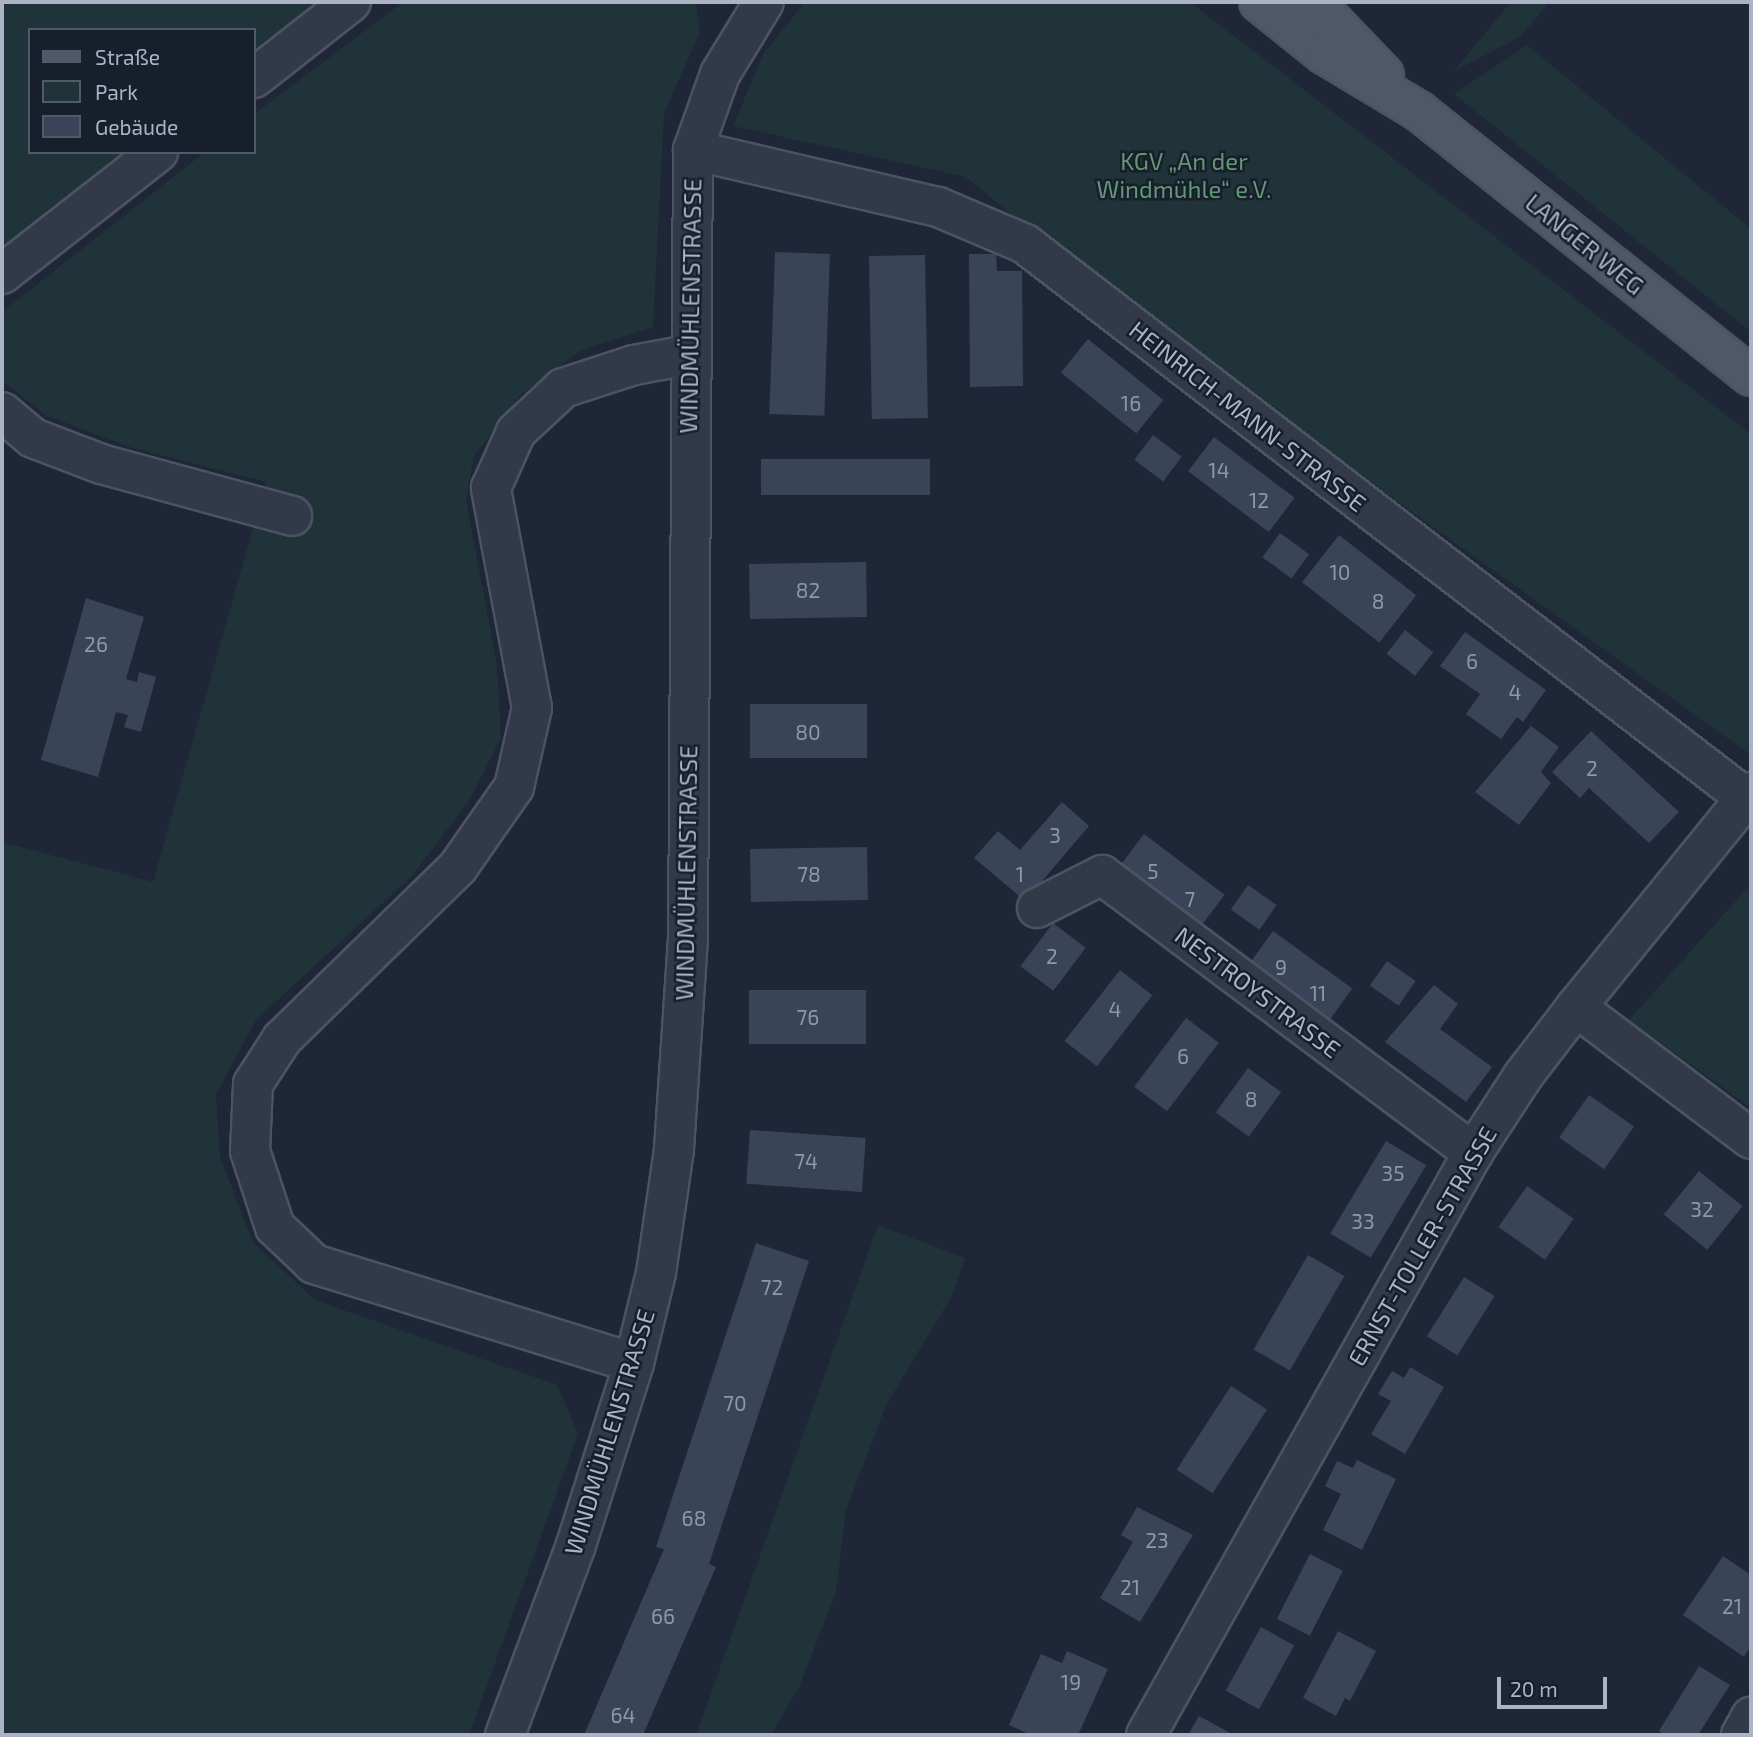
<!DOCTYPE html>
<html>
<head>
<meta charset="utf-8">
<style>
  body { margin:0 }
  #map { position:relative; width:1753px; height:1737px; overflow:hidden; background:#1e2638; font-family:"Exo 2",sans-serif }
  div>[style] { position:absolute }
  .green>* { inset:0; background:#203339 }
  .building>* { inset:0; background:#3a4458; transform-origin:0 0 }
  .roads { filter:drop-shadow(2px 0 #4c5363) drop-shadow(-2px 0 #4c5363) drop-shadow(0 2px #4c5363) drop-shadow(0 -2px #4c5363) }
  .minor>* { height:38px; margin:-19px; padding:0 19px; transform-origin:19px; border-radius:19px; background:#323948 }
  .major>* { height:38px; margin:-19px; padding:0 19px; transform-origin:19px; border-radius:19px; background:#4f5768 }
  span { translate:-50% -50%; white-space:nowrap; text-align:center; line-height:1.15; -webkit-text-stroke:5px #171e2c; paint-order:stroke }
  .number-label { font-size:21px; color:#8f97aa }
  .number-label span { -webkit-text-stroke-width:0 }
  .park-label { font-size:24px; color:#629773 }
  .street-label { font-size:24px; color:#abb3c5 }
  .frame { position:absolute; inset:0; border:4px solid #abb3c5; pointer-events:none }
  .legend { position:absolute; left:28px; top:28px; width:228px; height:126px; box-sizing:border-box; background:#171e2c; border:2px solid #525a69; margin:0; padding:9px 12px; list-style:none; font-size:21px; color:#abb3c5 }
  .legend li { display:flex; align-items:center; gap:14px; height:35px }
  .legend b { width:35px; border:2px solid #525a69 }
  .scale { position:absolute; left:1497px; top:1677px; width:110px; height:32px; box-sizing:border-box; border:4px solid #abb3c5; border-top:0; padding-left:9px; font-size:21px; line-height:24px; white-space:nowrap; color:#abb3c5; -webkit-text-stroke:5px #171e2c; paint-order:stroke }
</style>
</head>
<body>
<div id="map">
  <div class="green">
    <div style="clip-path:polygon(2px 2px,329px 2px,254px 58px,254px 30px,30px 30px,30px 152px,128px 152px,2px 248px)"></div>
    <div style="clip-path:polygon(403px 2px,696px 2px,700px 32px,664px 113px,653px 327px,580px 351px,521px 395px,474px 456px,466px 499px,497px 666px,501px 738px,469px 801px,412px 876px,256px 1020px,216px 1094px,220px 1157px,253px 1242px,315px 1300px,557px 1385px,578px 1434px,469px 1735px,2px 1735px,2px 842px,153px 882px,266px 482px,130px 447px,47px 416px,2px 381px,2px 312px,205px 152px,254px 152px,254px 114px)"></div>
    <div style="clip-path:polygon(805px 2px,1190px 2px,1751px 434px,1751px 755px,1098px 287px,966px 177px,733px 126px,763px 54px)"></div>
    <div style="clip-path:polygon(1511px 2px,1550px 2px,1520px 37px,1453px 72px)"></div>
    <div style="clip-path:polygon(1527px 45px,1751px 229px,1750px 331px,1454px 94px)"></div>
    <div style="clip-path:polygon(1751px 884px,1751px 1108px,1629px 1020px)"></div>
    <div style="clip-path:polygon(878px 1225px,965px 1258px,953px 1294px,886px 1405px,846px 1510px,836px 1592px,800px 1685px,771px 1735px,696px 1735px)"></div>
  </div>
  <div class="building">
    <div style="left:775px;top:252px;width:55px;height:162px;rotate:2deg"></div>
    <div style="clip-path:polygon(969px 254px,996px 254px,997px 271px,1022px 271px,1023px 386px,970px 387px)"></div>
    <div style="left:925px;top:255px;width:163px;height:56px;rotate:89deg"></div>
    <div style="left:1088px;top:339px;width:97px;height:43px;rotate:39deg"></div>
    <div style="left:1153px;top:435px;width:36px;height:31px;rotate:37deg"></div>
    <div style="left:1214px;top:437px;width:101px;height:43px;rotate:37deg"></div>
    <div style="left:761px;top:459px;width:169px;height:36px"></div>
    <div style="left:1280px;top:533px;width:36px;height:30px;rotate:36deg"></div>
    <div style="left:1339px;top:535px;width:98px;height:60px;rotate:38deg"></div>
    <div style="left:866px;top:562px;width:55px;height:117px;rotate:89deg"></div>
    <div style="clip-path:polygon(86px 598px,144px 617px,126px 679px,137px 682px,139px 672px,156px 677px,141px 732px,124px 727px,128px 715px,116px 712px,98px 777px,41px 760px)"></div>
    <div style="left:1405px;top:630px;width:36px;height:30px;rotate:38deg"></div>
    <div style="clip-path:polygon(1465px 632px,1546px 690px,1523px 722px,1517px 717px,1501px 739px,1466px 714px,1480px 694px,1440px 666px)"></div>
    <div style="left:750px;top:704px;width:117px;height:54px"></div>
    <div style="clip-path:polygon(1531px 726px,1559px 747px,1541px 772px,1551px 783px,1519px 825px,1475px 792px)"></div>
    <div style="clip-path:polygon(1591px 731px,1679px 812px,1649px 843px,1589px 788px,1580px 798px,1552px 772px)"></div>
    <div style="clip-path:polygon(1062px 802px,1089px 826px,1025px 901px,974px 858px,998px 831px,1020px 850px)"></div>
    <div style="left:1144px;top:834px;width:101px;height:43px;rotate:37deg"></div>
    <div style="left:867px;top:847px;width:53px;height:117px;rotate:89deg"></div>
    <div style="left:1248px;top:885px;width:35px;height:30px;rotate:35deg"></div>
    <div style="left:1053px;top:923px;width:41px;height:54px;rotate:37deg"></div>
    <div style="left:1273px;top:931px;width:98px;height:43px;rotate:36deg"></div>
    <div style="left:1387px;top:961px;width:35px;height:30px;rotate:35deg"></div>
    <div style="left:1120px;top:970px;width:41px;height:90px;rotate:38deg"></div>
    <div style="clip-path:polygon(1434px 985px,1458px 1004px,1440px 1029px,1492px 1067px,1466px 1102px,1385px 1042px)"></div>
    <div style="left:749px;top:990px;width:117px;height:54px"></div>
    <div style="left:1186px;top:1018px;width:41px;height:86px;rotate:37deg"></div>
    <div style="left:1248px;top:1068px;width:41px;height:55px;rotate:36deg"></div>
    <div style="left:1589px;top:1095px;width:55px;height:52px;rotate:35deg"></div>
    <div style="left:750px;top:1130px;width:116px;height:54px;rotate:4deg"></div>
    <div style="left:1386px;top:1141px;width:47px;height:108px;rotate:31deg"></div>
    <div style="left:1699px;top:1171px;width:56px;height:56px;rotate:39deg"></div>
    <div style="left:1527px;top:1186px;width:57px;height:50px;rotate:35deg"></div>
    <div style="clip-path:polygon(756px 1243px,809px 1261px,709px 1564px,716px 1567px,643px 1735px,584px 1735px,664px 1549px,656px 1547px)"></div>
    <div style="left:1308px;top:1255px;width:42px;height:109px;rotate:30deg"></div>
    <div style="left:1464px;top:1277px;width:36px;height:70px;rotate:32deg"></div>
    <div style="clip-path:polygon(1410px 1367px,1444px 1387px,1405px 1454px,1371px 1434px,1391px 1401px,1378px 1394px,1392px 1371px,1404px 1378px)"></div>
    <div style="left:1231px;top:1386px;width:43px;height:100px;rotate:33deg"></div>
    <div style="clip-path:polygon(1357px 1460px,1396px 1479px,1362px 1550px,1323px 1530px,1341px 1494px,1325px 1486px,1337px 1461px,1353px 1468px)"></div>
    <div style="clip-path:polygon(1137px 1507px,1193px 1535px,1140px 1622px,1100px 1598px,1133px 1542px,1121px 1535px)"></div>
    <div style="left:1310px;top:1554px;width:37px;height:73px;rotate:27deg"></div>
    <div style="clip-path:polygon(1723px 1556px,1751px 1575px,1751px 1646px,1744px 1657px,1683px 1615px)"></div>
    <div style="left:1261px;top:1627px;width:38px;height:73px;rotate:29deg"></div>
    <div style="clip-path:polygon(1338px 1631px,1376px 1651px,1350px 1701px,1345px 1698px,1336px 1716px,1303px 1698px)"></div>
    <div style="clip-path:polygon(1067px 1651px,1108px 1669px,1078px 1735px,1031px 1735px,1009px 1725px,1041px 1654px,1062px 1663px)"></div>
    <div style="clip-path:polygon(1699px 1666px,1730px 1685px,1698px 1735px,1665px 1735px,1659px 1731px)"></div>
    <div style="clip-path:polygon(1199px 1716px,1234px 1735px,1188px 1735px)"></div>
  </div>
  <div class="roads">
    <div class="minor">
      <div style="left:254px;top:78px;width:123px;rotate:-38.1deg"></div>
      <div style="left:693px;top:150px;width:252px;rotate:13.1deg"></div>
      <div style="left:938px;top:207px;width:95px;rotate:23deg"></div>
      <div style="left:1025px;top:244px;width:909px;rotate:37.54deg"></div>
      <div style="left:2px;top:274px;width:198px;rotate:-38deg"></div>
      <div style="left:2px;top:412px;width:40px;rotate:40deg"></div>
      <div style="left:33px;top:438px;width:73px;rotate:20.9deg"></div>
      <div style="left:101px;top:464px;width:198px;rotate:15.2deg"></div>
      <div style="left:1037px;top:908px;width:73px;rotate:-26.9deg"></div>
      <div style="left:1102px;top:875px;width:464px;rotate:36.8deg"></div>
      <div style="left:1576px;top:1007px;width:219px;rotate:37deg"></div>
      <div style="left:634px;top:1363px;width:335px;rotate:-162.8deg"></div>
      <div style="left:314px;top:1264px;width:54px;rotate:-136.5deg"></div>
      <div style="left:275px;top:1227px;width:80px;rotate:-108.2deg"></div>
      <div style="left:250px;top:1151px;width:67px;rotate:-87.4deg"></div>
      <div style="left:253px;top:1084px;width:54px;rotate:-57.2deg"></div>
      <div style="left:282px;top:1039px;width:246px;rotate:-44.3deg"></div>
      <div style="left:458px;top:867px;width:98px;rotate:-55deg"></div>
      <div style="left:514px;top:787px;width:81px;rotate:-77.2deg"></div>
      <div style="left:532px;top:708px;width:224px;rotate:-100.6deg"></div>
      <div style="left:491px;top:488px;width:61px;rotate:-65.9deg"></div>
      <div style="left:516px;top:432px;width:64px;rotate:-43.1deg"></div>
      <div style="left:563px;top:388px;width:75px;rotate:-17.9deg"></div>
      <div style="left:634px;top:365px;width:55px;rotate:-10.5deg"></div>
      <div style="left:505px;top:1735px;width:200px;rotate:-69.5deg"></div>
      <div style="left:575px;top:1548px;width:194px;rotate:-72.3deg"></div>
      <div style="left:634px;top:1363px;width:93px;rotate:-76.3deg"></div>
      <div style="left:656px;top:1273px;width:125px;rotate:-81.7deg"></div>
      <div style="left:674px;top:1149px;width:210px;rotate:-86.2deg"></div>
      <div style="left:688px;top:939px;width:789px;rotate:-89.64deg"></div>
      <div style="left:693px;top:150px;width:81px;rotate:-70.4deg"></div>
      <div style="left:720px;top:74px;width:84px;rotate:-58.6deg"></div>
      <div style="left:1146px;top:1735px;width:668px;rotate:-60.67deg"></div>
      <div style="left:1473px;top:1153px;width:92px;rotate:-57deg"></div>
      <div style="left:1523px;top:1076px;width:87px;rotate:-52.5deg"></div>
      <div style="left:1576px;top:1007px;width:277px;rotate:-50.9deg"></div>
      <div style="left:1741px;top:1735px;width:21px;rotate:-61deg"></div>
    </div>
    <div class="major">
      <div style="left:1259px;top:2px;width:83px;rotate:38.7deg"></div>
      <div style="left:1324px;top:54px;width:112px;rotate:31.1deg"></div>
      <div style="left:1420px;top:112px;width:423px;rotate:38.6deg"></div>
      <div style="left:1314px;top:2px;width:101px;rotate:46.2deg"></div>
    </div>
  </div>
  <div class="number-label">
    <span style="left:1131px;top:403px">16</span>
    <span style="left:1219px;top:470px">14</span>
    <span style="left:1259px;top:500px">12</span>
    <span style="left:1340px;top:572px">10</span>
    <span style="left:808px;top:590px">82</span>
    <span style="left:1378px;top:601px">8</span>
    <span style="left:96px;top:644px">26</span>
    <span style="left:1472px;top:661px">6</span>
    <span style="left:1515px;top:692px">4</span>
    <span style="left:808px;top:732px">80</span>
    <span style="left:1592px;top:768px">2</span>
    <span style="left:1055px;top:835px">3</span>
    <span style="left:1153px;top:871px">5</span>
    <span style="left:809px;top:874px">78</span>
    <span style="left:1020px;top:874px">1</span>
    <span style="left:1190px;top:899px">7</span>
    <span style="left:1052px;top:956px">2</span>
    <span style="left:1281px;top:967px">9</span>
    <span style="left:1318px;top:993px">11</span>
    <span style="left:1115px;top:1009px">4</span>
    <span style="left:808px;top:1017px">76</span>
    <span style="left:1183px;top:1056px">6</span>
    <span style="left:1251px;top:1099px">8</span>
    <span style="left:806px;top:1161px">74</span>
    <span style="left:1393px;top:1173px">35</span>
    <span style="left:1702px;top:1209px">32</span>
    <span style="left:1363px;top:1221px">33</span>
    <span style="left:772px;top:1287px">72</span>
    <span style="left:735px;top:1403px">70</span>
    <span style="left:694px;top:1518px">68</span>
    <span style="left:1157px;top:1540px">23</span>
    <span style="left:1130px;top:1587px">21</span>
    <span style="left:1732px;top:1606px">21</span>
    <span style="left:663px;top:1616px">66</span>
    <span style="left:1071px;top:1682px">19</span>
    <span style="left:623px;top:1715px">64</span>
  </div>
  <div class="park-label">
    <span style="left:1184px;top:175px">KGV „An der<br>Windmühle“ e.V.</span>
  </div>
  <div class="street-label">
    <span style="left:1585px;top:244px;rotate:39deg">LANGER WEG</span>
    <span style="left:690px;top:306px;rotate:-89deg">WINDMÜHLENSTRASSE</span>
    <span style="left:1248px;top:416px;rotate:38deg">HEINRICH-MANN-STRASSE</span>
    <span style="left:686px;top:873px;rotate:-89deg">WINDMÜHLENSTRASSE</span>
    <span style="left:1258px;top:992px;rotate:37deg">NESTROYSTRASSE</span>
    <span style="left:1422px;top:1246px;rotate:-60deg">ERNST-TOLLER-STRASSE</span>
    <span style="left:609px;top:1432px;rotate:-73deg">WINDMÜHLENSTRASSE</span>
  </div>
  <div class="frame"></div>
  <ul class="legend">
  <li><b style="height:9px;background:#4f5768"></b>Straße</li>
  <li><b style="height:19px;background:#203339"></b>Park</li>
  <li><b style="height:19px;background:#3a4458"></b>Gebäude</li>
  </ul>
  <div class="scale">20 m</div>
</div>
</body>
</html>
